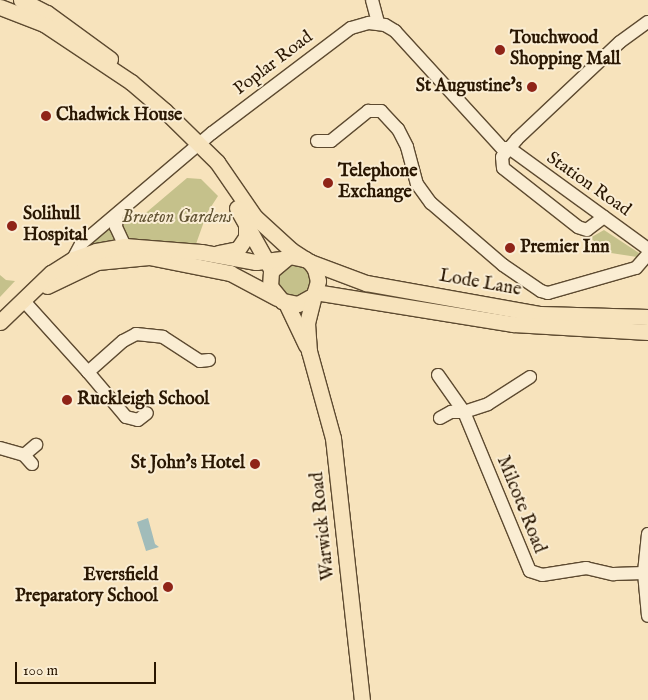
<!DOCTYPE html>
<html>
<head>
<meta charset="utf-8">
<style>
  body { margin:0 }
  #map { position:relative; width:648px; height:700px; overflow:hidden; background:#f7e3bc; font-family:"IM FELL English",serif }
  div>[style] { position:absolute }
  .green>* { inset:0; background:#c5c18b }
  .round { border-radius:50% }
  .water>* { inset:0; background:#a1bcba }
  .roads { filter:drop-shadow(1px 0 #5d4a30) drop-shadow(-1px 0 #5d4a30) drop-shadow(0 1px #5d4a30) drop-shadow(0 -1px #5d4a30) }
  .minor>* { height:12px; margin:-6px; padding:0 6px; transform-origin:6px; border-radius:6px; background:#faedd3 }
  .major>* { height:15px; margin:-7.5px; padding:0 7.5px; transform-origin:7.5px; border-radius:7.5px; background:#f7e3bc }
  .dots>* { width:14px; height:14px; translate:-50% -50%; box-sizing:border-box; border:2px solid #faedd3; border-radius:50% }
  span { translate:-50% -50%; white-space:nowrap; text-align:center; line-height:1.15; -webkit-text-stroke:4px #faedd3; paint-order:stroke }
  .poi-label { font-size:18px; color:#2a1702; font-weight:700 }
  .left { translate:0 -50%; text-align:left }
  .right { translate:-100% -50%; text-align:right }
  .street-label { font-size:18px; color:#2a1702 }
  .park-label { font-size:18px; color:#605232; font-style:italic }
  .scale { position:absolute; left:15px; top:662px; width:141px; height:22px; box-sizing:border-box; border:2px solid #2a1702; border-top:0; padding-left:6px; font-size:15px; line-height:18px; white-space:nowrap; color:#2a1702; -webkit-text-stroke:4px #faedd3; paint-order:stroke }
</style>
</head>
<body>
<div id="map">
  <div class="green">
    <div style="clip-path:polygon(187px 178px,201px 179px,218px 196px,207px 213px,196px 244px,130px 241px,125px 237px,121px 223px,133px 211px,141px 217px)"></div>
    <div style="clip-path:polygon(109px 228px,114px 232px,117px 244px,82px 249px)"></div>
    <div style="clip-path:polygon(604px 230px,639px 253px,637px 257px,611px 253px,590px 238px)"></div>
    <div class="round" style="left:278px;top:264px;width:32px;height:32px"></div>
    <div style="clip-path:polygon(0 275px,6px 280px,15px 281px,0 297px)"></div>
  </div>
  <div class="water">
    <div style="clip-path:polygon(148px 518px,155px 544px,159px 547px,146px 551px,137px 522px)"></div>
  </div>
  <div class="roads">
    <div class="minor">
      <div style="left:372px;top:0;width:24px;rotate:75deg"></div>
      <div style="left:317px;top:141px;width:14px"></div>
      <div style="left:331px;top:141px;width:48px;rotate:-39deg"></div>
      <div style="left:368px;top:111px;width:13px"></div>
      <div style="left:381px;top:111px;width:25px;rotate:47deg"></div>
      <div style="left:398px;top:129px;width:20px;rotate:63deg"></div>
      <div style="left:407px;top:147px;width:38px;rotate:75deg"></div>
      <div style="left:417px;top:184px;width:24px;rotate:54deg"></div>
      <div style="left:431px;top:203px;width:95px;rotate:40.7deg"></div>
      <div style="left:503px;top:265px;width:46px;rotate:34.4deg"></div>
      <div style="left:541px;top:291px;width:7px;rotate:16deg"></div>
      <div style="left:548px;top:293px;width:91px;rotate:-15.9deg"></div>
      <div style="left:636px;top:268px;width:18px;rotate:-49deg"></div>
      <div style="left:117px;top:215px;width:12px;rotate:95deg"></div>
      <div style="left:116px;top:227px;width:21px;rotate:65deg"></div>
      <div style="left:604px;top:217px;width:21px;rotate:143deg"></div>
      <div style="left:587px;top:230px;width:9px;rotate:-162deg"></div>
      <div style="left:578px;top:227px;width:95px;rotate:-141.8deg"></div>
      <div style="left:503px;top:168px;width:11px;rotate:-95deg"></div>
      <div style="left:502px;top:157px;width:23px;rotate:-50deg"></div>
      <div style="left:517px;top:139px;width:141px;rotate:-43.3deg"></div>
      <div style="left:620px;top:42px;width:34px;rotate:-36deg"></div>
      <div style="left:73px;top:259px;width:17px;rotate:-62deg"></div>
      <div style="left:81px;top:244px;width:172px;rotate:-40.3deg"></div>
      <div style="left:212px;top:133px;width:174px;rotate:-37.1deg"></div>
      <div style="left:351px;top:28px;width:19px;rotate:-16deg"></div>
      <div style="left:369px;top:23px;width:16px;rotate:7deg"></div>
      <div style="left:385px;top:25px;width:12px;rotate:31deg"></div>
      <div style="left:395px;top:31px;width:159px;rotate:47.6deg"></div>
      <div style="left:502px;top:148px;width:7px"></div>
      <div style="left:509px;top:148px;width:172px;rotate:36deg"></div>
      <div style="left:23px;top:300px;width:97px;rotate:47.9deg"></div>
      <div style="left:88px;top:372px;width:47px;rotate:-41.5deg"></div>
      <div style="left:123px;top:341px;width:15px;rotate:-28deg"></div>
      <div style="left:136px;top:334px;width:27px;rotate:6deg"></div>
      <div style="left:163px;top:337px;width:44px;rotate:33deg"></div>
      <div style="left:200px;top:361px;width:9px;rotate:-6deg"></div>
      <div style="left:88px;top:372px;width:59px;rotate:49.8deg"></div>
      <div style="left:126px;top:417px;width:12px;rotate:14deg"></div>
      <div style="left:138px;top:420px;width:11px;rotate:-38deg"></div>
      <div style="left:438px;top:375px;width:45px;rotate:54.9deg"></div>
      <div style="left:464px;top:412px;width:172px;rotate:67.5deg"></div>
      <div style="left:530px;top:571px;width:13px;rotate:18deg"></div>
      <div style="left:542px;top:575px;width:45px;rotate:-9deg"></div>
      <div style="left:586px;top:568px;width:28px;rotate:13deg"></div>
      <div style="left:613px;top:574px;width:31px;rotate:-2deg"></div>
      <div style="left:440px;top:418px;width:13px;rotate:-29deg"></div>
      <div style="left:451px;top:412px;width:13px"></div>
      <div style="left:464px;top:412px;width:25px;rotate:-18deg"></div>
      <div style="left:488px;top:404px;width:50px;rotate:-32.7deg"></div>
      <div style="left:0;top:448px;width:25px;rotate:16deg"></div>
      <div style="left:24px;top:455px;width:12px;rotate:48deg"></div>
      <div style="left:24px;top:455px;width:16px;rotate:-40deg"></div>
      <div style="left:648px;top:534px;width:39px;rotate:96deg"></div>
      <div style="left:644px;top:573px;width:43px;rotate:84.7deg"></div>
    </div>
    <div class="major">
      <div style="left:21px;top:0;width:29px;rotate:27deg"></div>
      <div style="left:47px;top:13px;width:78px;rotate:36.1deg"></div>
      <div style="left:0;top:7px;width:47px;rotate:21.1deg"></div>
      <div style="left:44px;top:24px;width:105px;rotate:33.7deg"></div>
      <div style="left:131px;top:82px;width:45px;rotate:40.5deg"></div>
      <div style="left:165px;top:111px;width:73px;rotate:44.4deg"></div>
      <div style="left:217px;top:162px;width:67px;rotate:55.4deg"></div>
      <div style="left:255px;top:217px;width:49px;rotate:42.5deg"></div>
      <div style="left:291px;top:250px;width:17px;rotate:33deg"></div>
      <div style="left:305px;top:259px;width:6px;rotate:31deg"></div>
      <div style="left:310px;top:262px;width:9px;rotate:54deg"></div>
      <div style="left:315px;top:269px;width:12px;rotate:76deg"></div>
      <div style="left:318px;top:281px;width:15px;rotate:106deg"></div>
      <div style="left:314px;top:295px;width:18px;rotate:151deg"></div>
      <div style="left:298px;top:304px;width:16px;rotate:-169deg"></div>
      <div style="left:282px;top:301px;width:19px;rotate:-129deg"></div>
      <div style="left:270px;top:286px;width:15px;rotate:-86deg"></div>
      <div style="left:271px;top:271px;width:23px;rotate:-40deg"></div>
      <div style="left:289px;top:256px;width:16px;rotate:11deg"></div>
      <div style="left:237px;top:208px;width:70px;rotate:60.9deg"></div>
      <div style="left:218px;top:253px;width:20px;rotate:-11deg"></div>
      <div style="left:238px;top:249px;width:14px;rotate:-56deg"></div>
      <div style="left:246px;top:237px;width:16px;rotate:-90deg"></div>
      <div style="left:310px;top:262px;width:60px;rotate:20.6deg"></div>
      <div style="left:366px;top:283px;width:177px;rotate:10.1deg"></div>
      <div style="left:540px;top:314px;width:108px;rotate:1.6deg"></div>
      <div style="left:47px;top:286px;width:55px;rotate:-25.6deg"></div>
      <div style="left:97px;top:262px;width:52px;rotate:-5.5deg"></div>
      <div style="left:149px;top:257px;width:83px;rotate:11.2deg"></div>
      <div style="left:230px;top:273px;width:53px;rotate:28deg"></div>
      <div style="left:315px;top:292px;width:201px;rotate:9.2deg"></div>
      <div style="left:513px;top:324px;width:135px;rotate:3.4deg"></div>
      <div style="left:314px;top:295px;width:29px;rotate:104deg"></div>
      <div style="left:307px;top:323px;width:28px;rotate:86deg"></div>
      <div style="left:309px;top:351px;width:90px;rotate:74.6deg"></div>
      <div style="left:333px;top:438px;width:264px;rotate:83.7deg"></div>
      <div style="left:286px;top:303px;width:47px;rotate:64.5deg"></div>
      <div style="left:0;top:322px;width:71px;rotate:-43.9deg"></div>
      <div style="left:51px;top:273px;width:26px;rotate:-32deg"></div>
      <div style="left:73px;top:259px;width:24px;rotate:-19deg"></div>
      <div style="left:96px;top:251px;width:29px;rotate:-10deg"></div>
      <div style="left:125px;top:246px;width:76px;rotate:4.5deg"></div>
      <div style="left:201px;top:252px;width:56px;rotate:10.3deg"></div>
      <div style="left:256px;top:262px;width:26px;rotate:-7deg"></div>
    </div>
  </div>
  <div class="dots">
    <div style="left:500px;top:50px;background:#8f2418"></div>
    <div style="left:532px;top:87px;background:#8f2418"></div>
    <div style="left:46px;top:116px;background:#8f2418"></div>
    <div style="left:328px;top:183px;background:#8f2418"></div>
    <div style="left:12px;top:226px;background:#8f2418"></div>
    <div style="left:510px;top:248px;background:#8f2418"></div>
    <div style="left:67px;top:400px;background:#8f2418"></div>
    <div style="left:255px;top:464px;background:#8f2418"></div>
    <div style="left:168px;top:587px;background:#8f2418"></div>
  </div>
  <div class="poi-label">
    <span class="left" style="left:510px;top:50px">Touchwood<br>Shopping Mall</span>
    <span class="right" style="left:522px;top:87px">St Augustine's</span>
    <span class="left" style="left:56px;top:116px">Chadwick House</span>
    <span class="left" style="left:338px;top:183px">Telephone<br>Exchange</span>
    <span class="left" style="left:23px;top:226px">Solihull<br>Hospital</span>
    <span class="left" style="left:520px;top:248px">Premier Inn</span>
    <span class="left" style="left:77px;top:400px">Ruckleigh School</span>
    <span class="right" style="left:245px;top:464px">St John's Hotel</span>
    <span class="right" style="left:158px;top:587px">Eversfield<br>Preparatory School</span>
  </div>
  <div class="street-label">
    <span style="left:274px;top:64px;rotate:-37deg">Poplar Road</span>
    <span style="left:588px;top:185px;rotate:35deg">Station Road</span>
    <span style="left:480px;top:284px;rotate:10deg">Lode Lane</span>
    <span style="left:520px;top:505px;rotate:68deg">Milcote Road</span>
    <span style="left:324px;top:526px;rotate:-96deg">Warwick Road</span>
  </div>
  <div class="park-label">
    <span style="left:177px;top:218px">Brueton Gardens</span>
  </div>
  <div class="scale">100 m</div>
</div>
</body>
</html>
